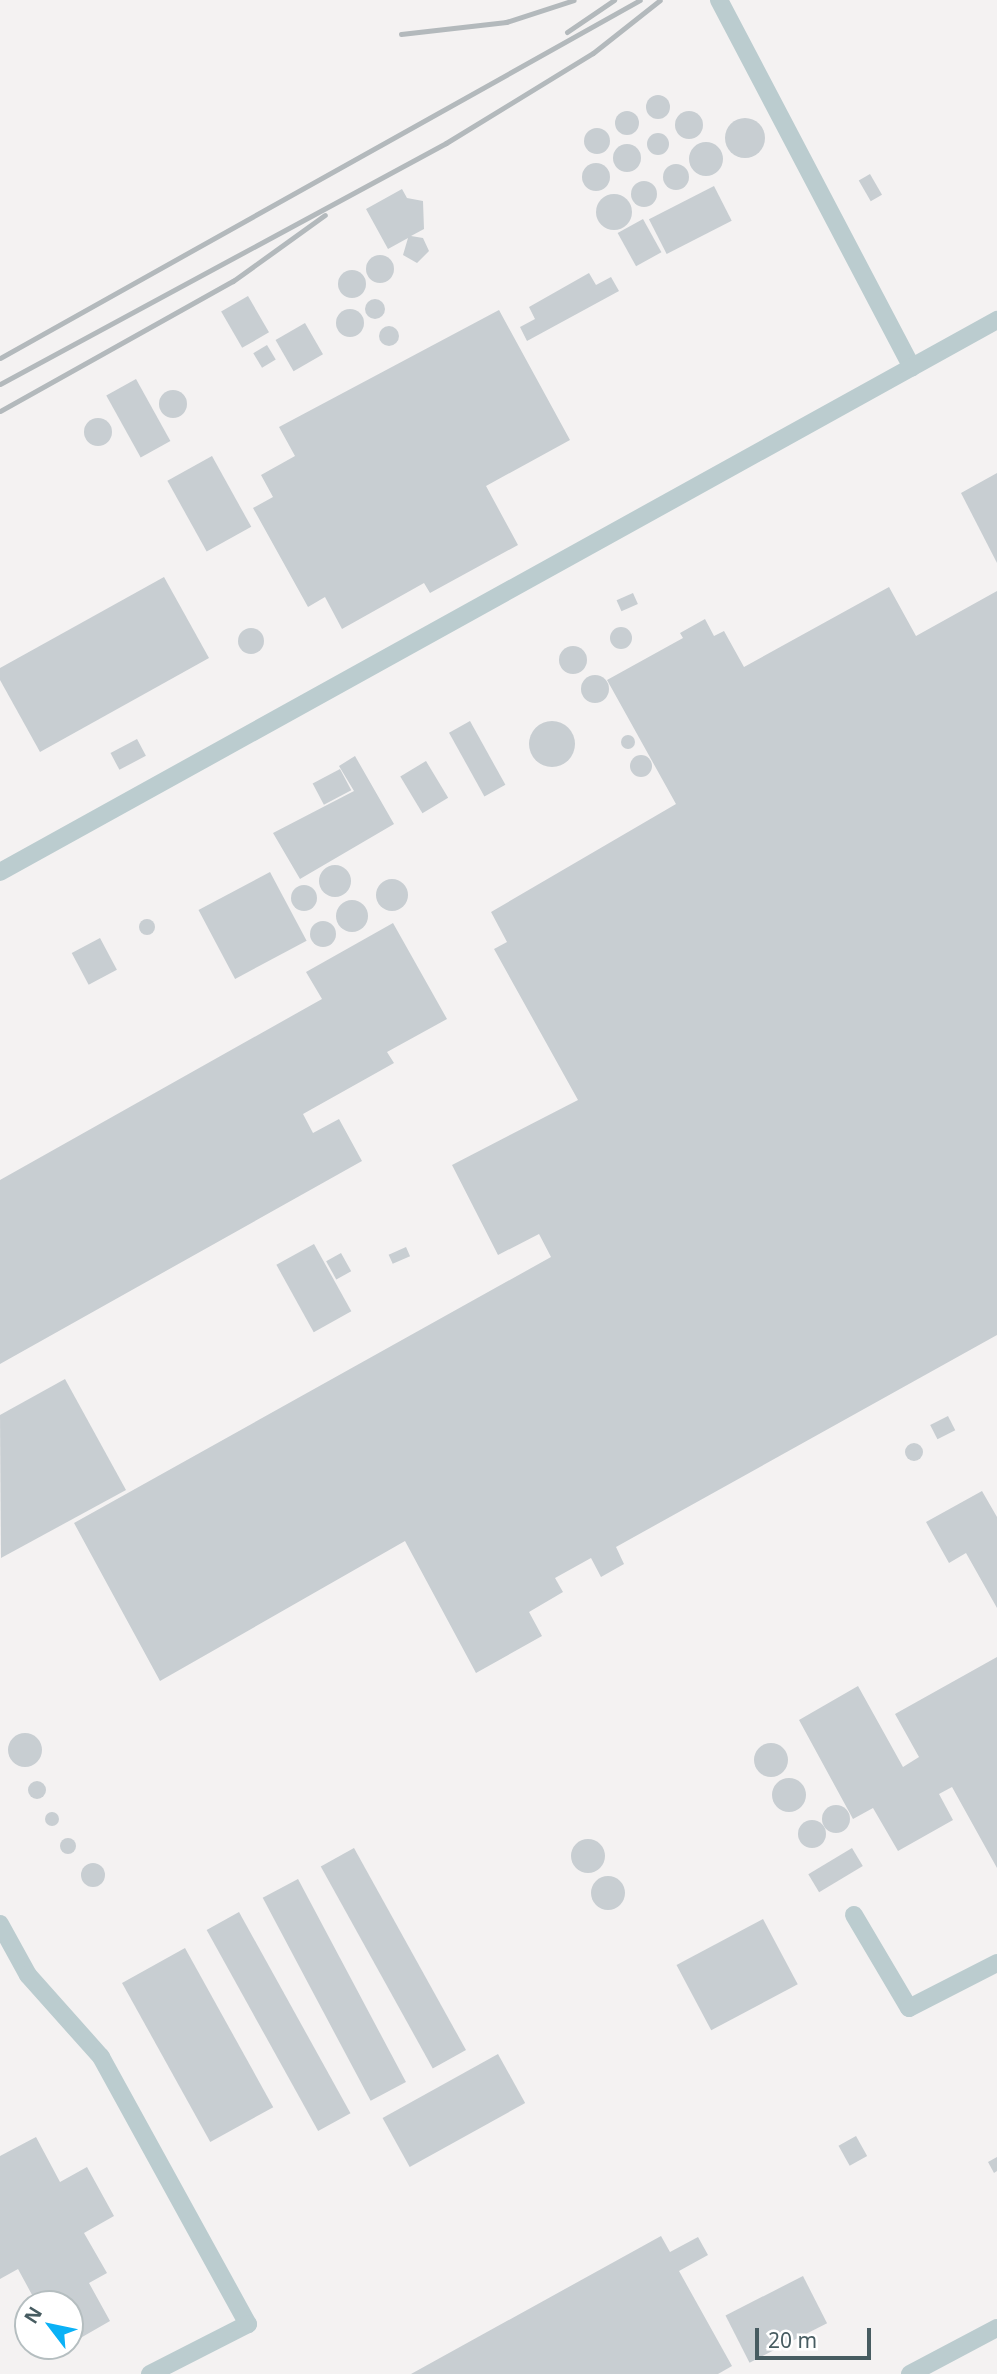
<!DOCTYPE html>
<html>
<head>
<meta charset="utf-8">
<style>
  body { margin:0 }
  #map { position:relative; width:997px; height:2374px; overflow:hidden; background:#f4f2f2; font-family:"Noto Sans",sans-serif }
  div>[style] { position:absolute }
  .building>* { inset:0; background:#c8ced2; transform-origin:0 0 }
  .round { border-radius:50% }
  .service>* { height:18px; margin:-9px; padding:0 9px; transform-origin:9px; border-radius:9px; background:#bbcccf }
  .rail>* { height:5px; margin:-2.5px; padding:0 2.5px; transform-origin:2.5px; border-radius:2.5px; background:#b3b9bc }
  span { translate:-50% -50%; white-space:nowrap; text-align:center; line-height:1.15; -webkit-text-stroke:5px #fff; paint-order:stroke }
  .north { position:absolute; left:14px; top:2290px; width:70px; height:70px; box-sizing:border-box; background:#fff; border:2px solid #b5bec0; border-radius:50%; rotate:302deg; font-size:19px; font-weight:700; line-height:28px; text-align:center; color:#475c61 }
  .north::after { content:''; display:block; margin:auto; width:24px; height:32px; background:#0ab1f6; clip-path:polygon(50% 0,100% 100%,50% 72%,0 100%) }
  .scale { position:absolute; left:755px; top:2328px; width:116px; height:32px; box-sizing:border-box; border:4px solid #475c61; border-top:0; padding-left:9px; font-size:21px; line-height:24px; white-space:nowrap; color:#475c61; -webkit-text-stroke:5px #fff; paint-order:stroke }
</style>
</head>
<body>
<div id="map">
  <div class="building">
    <div class="round" style="left:646px;top:95px;width:24px;height:24px"></div>
    <div class="round" style="left:675px;top:111px;width:28px;height:28px"></div>
    <div class="round" style="left:615px;top:111px;width:24px;height:24px"></div>
    <div class="round" style="left:725px;top:118px;width:40px;height:40px"></div>
    <div class="round" style="left:584px;top:128px;width:26px;height:26px"></div>
    <div class="round" style="left:647px;top:133px;width:22px;height:22px"></div>
    <div class="round" style="left:689px;top:142px;width:34px;height:34px"></div>
    <div class="round" style="left:613px;top:144px;width:28px;height:28px"></div>
    <div class="round" style="left:582px;top:163px;width:28px;height:28px"></div>
    <div class="round" style="left:663px;top:164px;width:26px;height:26px"></div>
    <div style="left:870px;top:174px;width:24px;height:13px;rotate:60deg"></div>
    <div class="round" style="left:631px;top:181px;width:26px;height:26px"></div>
    <div style="left:714px;top:186px;width:39px;height:73px;rotate:63deg"></div>
    <div style="clip-path:polygon(402px 189px,407px 198px,423px 201px,424px 229px,411px 236px,423px 238px,429px 251px,417px 263px,403px 255px,408px 238px,388px 249px,366px 209px)"></div>
    <div class="round" style="left:596px;top:194px;width:36px;height:36px"></div>
    <div style="left:643px;top:219px;width:38px;height:29px;rotate:61deg"></div>
    <div class="round" style="left:366px;top:255px;width:28px;height:28px"></div>
    <div class="round" style="left:338px;top:270px;width:28px;height:28px"></div>
    <div style="clip-path:polygon(589px 273px,596px 285px,611px 277px,619px 291px,527px 341px,520px 327px,535px 319px,529px 307px)"></div>
    <div style="left:248px;top:296px;width:42px;height:31px;rotate:60deg"></div>
    <div class="round" style="left:365px;top:299px;width:20px;height:20px"></div>
    <div class="round" style="left:336px;top:309px;width:28px;height:28px"></div>
    <div style="clip-path:polygon(499px 310px,570px 440px,486px 486px,518px 545px,430px 593px,424px 583px,342px 629px,325px 597px,308px 607px,253px 508px,273px 497px,261px 475px,295px 456px,279px 427px)"></div>
    <div style="left:305px;top:323px;width:36px;height:34px;rotate:60deg"></div>
    <div class="round" style="left:379px;top:326px;width:20px;height:20px"></div>
    <div style="left:267px;top:345px;width:17px;height:16px;rotate:59deg"></div>
    <div style="left:136px;top:379px;width:71px;height:34px;rotate:61deg"></div>
    <div class="round" style="left:159px;top:390px;width:28px;height:28px"></div>
    <div class="round" style="left:84px;top:418px;width:28px;height:28px"></div>
    <div style="left:212px;top:456px;width:81px;height:51px;rotate:61deg"></div>
    <div style="clip-path:polygon(997px 473px,997px 563px,961px 493px)"></div>
    <div style="clip-path:polygon(164px 577px,209px 658px,40px 752px,0 680px,0 668px)"></div>
    <div style="clip-path:polygon(889px 587px,916px 636px,997px 591px,997px 1335px,616px 1547px,624px 1564px,601px 1577px,591px 1558px,555px 1578px,563px 1592px,529px 1612px,542px 1636px,476px 1673px,405px 1541px,160px 1681px,74px 1523px,551px 1257px,539px 1234px,498px 1255px,452px 1165px,578px 1100px,494px 949px,507px 942px,491px 912px,676px 804px,607px 680px,683px 638px,680px 633px,705px 619px,714px 636px,724px 631px,744px 667px)"></div>
    <div style="left:633px;top:593px;width:12px;height:18px;rotate:66deg"></div>
    <div class="round" style="left:610px;top:627px;width:22px;height:22px"></div>
    <div class="round" style="left:238px;top:628px;width:26px;height:26px"></div>
    <div class="round" style="left:559px;top:646px;width:28px;height:28px"></div>
    <div class="round" style="left:581px;top:675px;width:28px;height:28px"></div>
    <div class="round" style="left:529px;top:721px;width:46px;height:46px"></div>
    <div style="left:470px;top:721px;width:73px;height:24px;rotate:61deg"></div>
    <div class="round" style="left:621px;top:735px;width:14px;height:14px"></div>
    <div style="left:137px;top:739px;width:19px;height:30px;rotate:62deg"></div>
    <div class="round" style="left:630px;top:755px;width:22px;height:22px"></div>
    <div style="clip-path:polygon(355px 756px,394px 824px,300px 879px,273px 833px,354px 791px,339px 766px)"></div>
    <div style="left:426px;top:761px;width:43px;height:30px;rotate:59deg"></div>
    <div style="left:340px;top:769px;width:24px;height:31px;rotate:62deg"></div>
    <div class="round" style="left:319px;top:865px;width:32px;height:32px"></div>
    <div style="left:270px;top:872px;width:78px;height:81px;rotate:62deg"></div>
    <div class="round" style="left:376px;top:879px;width:32px;height:32px"></div>
    <div class="round" style="left:291px;top:885px;width:26px;height:26px"></div>
    <div class="round" style="left:336px;top:900px;width:32px;height:32px"></div>
    <div class="round" style="left:139px;top:919px;width:16px;height:16px"></div>
    <div class="round" style="left:310px;top:921px;width:26px;height:26px"></div>
    <div style="clip-path:polygon(393px 923px,447px 1019px,387px 1052px,394px 1063px,303px 1114px,313px 1133px,339px 1119px,362px 1161px,0 1364px,0 1180px,322px 999px,306px 972px)"></div>
    <div style="left:100px;top:938px;width:36px;height:32px;rotate:62deg"></div>
    <div style="left:314px;top:1244px;width:77px;height:43px;rotate:61deg"></div>
    <div style="left:406px;top:1247px;width:10px;height:19px;rotate:66deg"></div>
    <div style="left:341px;top:1253px;width:21px;height:17px;rotate:61deg"></div>
    <div style="clip-path:polygon(65px 1379px,126px 1490px,1px 1558px,0 1415px)"></div>
    <div style="left:948px;top:1416px;width:16px;height:20px;rotate:63deg"></div>
    <div class="round" style="left:905px;top:1443px;width:18px;height:18px"></div>
    <div style="clip-path:polygon(982px 1491px,997px 1517px,997px 1608px,966px 1553px,949px 1563px,926px 1522px)"></div>
    <div style="clip-path:polygon(997px 1657px,997px 1868px,952px 1787px,939px 1794px,953px 1820px,898px 1851px,873px 1808px,853px 1819px,799px 1720px,858px 1686px,903px 1767px,919px 1757px,895px 1714px)"></div>
    <div class="round" style="left:8px;top:1733px;width:34px;height:34px"></div>
    <div class="round" style="left:754px;top:1743px;width:34px;height:34px"></div>
    <div class="round" style="left:772px;top:1778px;width:34px;height:34px"></div>
    <div class="round" style="left:28px;top:1781px;width:18px;height:18px"></div>
    <div class="round" style="left:822px;top:1805px;width:28px;height:28px"></div>
    <div class="round" style="left:45px;top:1812px;width:14px;height:14px"></div>
    <div class="round" style="left:798px;top:1820px;width:28px;height:28px"></div>
    <div class="round" style="left:60px;top:1838px;width:16px;height:16px"></div>
    <div class="round" style="left:571px;top:1839px;width:34px;height:34px"></div>
    <div style="left:354px;top:1848px;width:231px;height:38px;rotate:61deg"></div>
    <div style="left:852px;top:1848px;width:21px;height:51px;rotate:59deg"></div>
    <div class="round" style="left:81px;top:1863px;width:24px;height:24px"></div>
    <div class="round" style="left:591px;top:1876px;width:34px;height:34px"></div>
    <div style="left:298px;top:1879px;width:230px;height:40px;rotate:62deg"></div>
    <div style="left:239px;top:1912px;width:230px;height:37px;rotate:61deg"></div>
    <div style="left:763px;top:1919px;width:74px;height:98px;rotate:62deg"></div>
    <div style="left:185px;top:1948px;width:182px;height:72px;rotate:61deg"></div>
    <div style="left:498px;top:2054px;width:56px;height:132px;rotate:61deg"></div>
    <div style="left:856px;top:2136px;width:23px;height:20px;rotate:61deg"></div>
    <div style="clip-path:polygon(36px 2137px,60px 2182px,87px 2167px,114px 2216px,84px 2233px,107px 2273px,89px 2283px,110px 2321px,70px 2344px,70px 2304px,37px 2304px,18px 2269px,0 2279px,0 2156px)"></div>
    <div style="clip-path:polygon(997px 2157px,997px 2171px,994px 2173px,988px 2162px)"></div>
    <div style="clip-path:polygon(661px 2236px,670px 2252px,698px 2237px,708px 2255px,679px 2271px,732px 2366px,718px 2374px,411px 2374px)"></div>
    <div style="left:803px;top:2276px;width:53px;height:87px;rotate:63deg"></div>
  </div>
  <div class="service">
    <div style="left:719px;top:0;width:415px;rotate:62.3deg"></div>
    <div style="left:0;top:872px;width:1140px;rotate:-28.97deg"></div>
    <div style="left:854px;top:1915px;width:108px;rotate:59.4deg"></div>
    <div style="left:909px;top:2008px;width:99px;rotate:-27.1deg"></div>
    <div style="left:0;top:1924px;width:58px;rotate:61.2deg"></div>
    <div style="left:28px;top:1975px;width:110px;rotate:48.3deg"></div>
    <div style="left:101px;top:2057px;width:305px;rotate:61.2deg"></div>
    <div style="left:248px;top:2324px;width:110px;rotate:153deg"></div>
    <div style="left:910px;top:2374px;width:98px;rotate:-27.9deg"></div>
  </div>
  <div class="rail">
    <div style="left:567px;top:32px;width:57px;rotate:-34.2deg"></div>
    <div style="left:401px;top:34px;width:106px;rotate:-6.5deg"></div>
    <div style="left:506px;top:22px;width:71px;rotate:-17.9deg"></div>
    <div style="left:0;top:358px;width:733px;rotate:-29.22deg"></div>
    <div style="left:0;top:384px;width:507px;rotate:-28.38deg"></div>
    <div style="left:446px;top:143px;width:172px;rotate:-31.5deg"></div>
    <div style="left:593px;top:53px;width:85px;rotate:-38.3deg"></div>
    <div style="left:0;top:411px;width:267px;rotate:-29.2deg"></div>
    <div style="left:233px;top:281px;width:113px;rotate:-35.7deg"></div>
  </div>
  <div class="north">N</div>
  <div class="scale">20 m</div>
</div>
</body>
</html>
